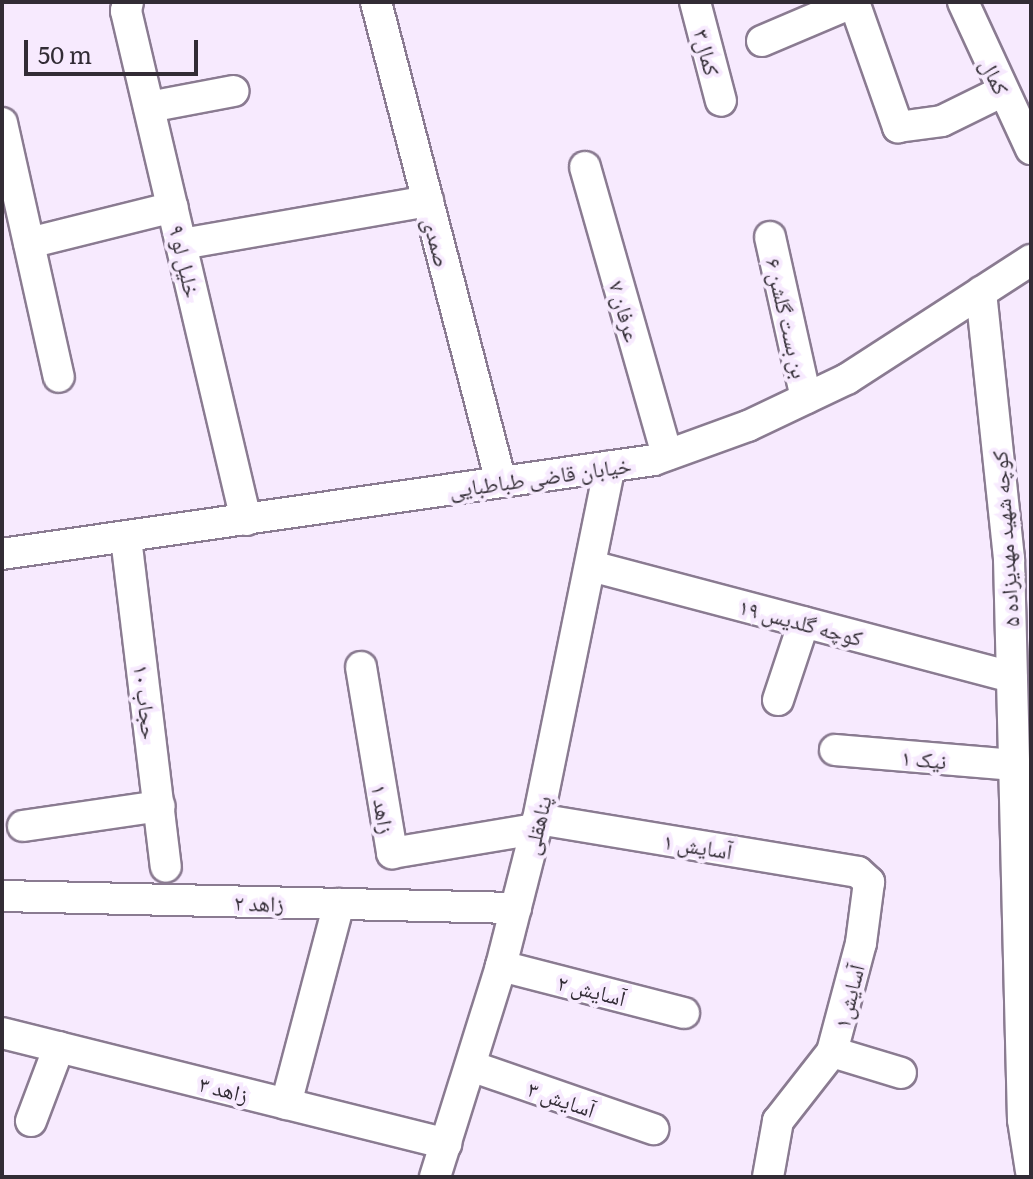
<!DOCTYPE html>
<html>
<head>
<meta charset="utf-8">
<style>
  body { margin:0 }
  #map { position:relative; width:1033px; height:1179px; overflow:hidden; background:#f7eafe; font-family:Literata,"Noto Naskh Arabic",serif }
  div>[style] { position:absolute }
  .roads { filter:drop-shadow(2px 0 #8a7b91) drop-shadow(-2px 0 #8a7b91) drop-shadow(0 2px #8a7b91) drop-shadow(0 -2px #8a7b91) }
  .minor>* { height:30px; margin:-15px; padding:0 15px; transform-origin:15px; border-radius:15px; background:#fff }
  span { translate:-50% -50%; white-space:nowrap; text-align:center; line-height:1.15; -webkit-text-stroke:8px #f7eafe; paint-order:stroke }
  .street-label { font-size:22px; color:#322c35 }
  .frame { position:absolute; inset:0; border:4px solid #322c35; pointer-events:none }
  .scale { position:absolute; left:24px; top:40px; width:174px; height:36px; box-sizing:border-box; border:4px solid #322c35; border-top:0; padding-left:10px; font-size:24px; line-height:28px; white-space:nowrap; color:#322c35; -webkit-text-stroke:6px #f7eafe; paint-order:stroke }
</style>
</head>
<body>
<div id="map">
  <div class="roads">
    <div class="minor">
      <div style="left:128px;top:2px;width:9px;rotate:103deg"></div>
      <div style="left:126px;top:11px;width:523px;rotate:76.73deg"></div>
      <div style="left:376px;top:2px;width:495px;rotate:75.4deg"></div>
      <div style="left:695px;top:2px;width:102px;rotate:75.3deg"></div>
      <div style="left:963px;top:2px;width:162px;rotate:65.2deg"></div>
      <div style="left:762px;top:41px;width:100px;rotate:-23deg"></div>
      <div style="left:854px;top:2px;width:133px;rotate:70.6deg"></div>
      <div style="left:898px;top:127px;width:44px;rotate:-7.8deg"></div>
      <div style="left:942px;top:121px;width:68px;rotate:-26.2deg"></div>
      <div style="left:149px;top:107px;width:86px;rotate:-10.7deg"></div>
      <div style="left:2px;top:123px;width:260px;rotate:77.4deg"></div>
      <div style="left:585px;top:167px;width:299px;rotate:74.1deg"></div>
      <div style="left:770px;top:237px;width:165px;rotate:77.4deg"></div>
      <div style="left:29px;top:243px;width:148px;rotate:-14deg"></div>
      <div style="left:182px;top:244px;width:250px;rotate:-9.9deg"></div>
      <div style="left:981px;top:292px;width:268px;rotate:84deg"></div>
      <div style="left:1009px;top:559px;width:561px;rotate:88.57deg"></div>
      <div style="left:1023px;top:1120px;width:52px;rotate:81.1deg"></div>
      <div style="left:126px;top:538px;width:331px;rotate:83.1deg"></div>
      <div style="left:2px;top:554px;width:659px;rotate:-8.2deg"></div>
      <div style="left:654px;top:460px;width:100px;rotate:-19.9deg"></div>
      <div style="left:748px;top:426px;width:110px;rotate:-25.4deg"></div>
      <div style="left:847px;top:379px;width:219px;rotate:-32.9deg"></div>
      <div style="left:591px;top:566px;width:435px;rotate:14.8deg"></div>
      <div style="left:361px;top:667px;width:189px;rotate:80.5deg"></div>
      <div style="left:392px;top:853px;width:146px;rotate:-9.5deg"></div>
      <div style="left:778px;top:700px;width:82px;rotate:-71.6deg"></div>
      <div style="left:835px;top:750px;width:180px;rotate:4.8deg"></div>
      <div style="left:538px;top:819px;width:324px;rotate:9.4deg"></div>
      <div style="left:858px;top:872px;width:15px;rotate:42deg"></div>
      <div style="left:869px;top:882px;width:62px;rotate:97.5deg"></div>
      <div style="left:861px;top:943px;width:113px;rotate:104.9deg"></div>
      <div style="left:832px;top:1052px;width:72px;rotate:16.9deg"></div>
      <div style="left:23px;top:826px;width:138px;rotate:-8.3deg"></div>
      <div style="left:2px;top:896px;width:514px;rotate:1.34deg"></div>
      <div style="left:501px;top:966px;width:189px;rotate:14.4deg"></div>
      <div style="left:2px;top:1033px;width:458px;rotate:14deg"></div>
      <div style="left:471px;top:1066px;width:193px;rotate:19.1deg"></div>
      <div style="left:286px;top:1104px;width:207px;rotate:-75.2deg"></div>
      <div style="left:31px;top:1121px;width:79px;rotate:-69.3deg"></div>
      <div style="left:435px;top:1177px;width:221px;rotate:-72.6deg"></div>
      <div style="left:501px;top:966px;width:141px;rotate:-75.7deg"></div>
      <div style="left:536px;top:829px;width:370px;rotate:-78.5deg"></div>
      <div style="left:768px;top:1177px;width:57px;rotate:-79.9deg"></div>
      <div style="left:778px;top:1121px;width:88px;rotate:-52deg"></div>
    </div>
  </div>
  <div class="street-label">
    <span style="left:708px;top:52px;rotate:75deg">کمال۳</span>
    <span style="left:996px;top:76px;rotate:64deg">کمال</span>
    <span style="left:438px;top:242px;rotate:75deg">صمدی</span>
    <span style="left:186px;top:261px;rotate:77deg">خلیل لو ۹</span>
    <span style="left:626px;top:311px;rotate:74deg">عرفان ۷</span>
    <span style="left:788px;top:318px;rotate:77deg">بن بست گلشن ۶</span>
    <span style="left:540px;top:476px;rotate:-8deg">خیابان قاضی طباطبایی</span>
    <span style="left:1004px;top:539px;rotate:-94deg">کوچه شهید مهدیزاده ۵</span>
    <span style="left:801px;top:621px;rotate:15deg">کوچه گلدیس ۱۹</span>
    <span style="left:147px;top:702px;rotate:83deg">حجاب ۱۰</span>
    <span style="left:924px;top:758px;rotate:5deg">نیک ۱</span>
    <span style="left:384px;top:809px;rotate:81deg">زاهد ۱</span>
    <span style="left:536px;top:825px;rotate:-77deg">پناهقلی</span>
    <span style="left:698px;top:845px;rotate:9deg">آسایش ۱</span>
    <span style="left:259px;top:902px;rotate:1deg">زاهد ۲</span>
    <span style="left:592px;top:989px;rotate:14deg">آسایش ۲</span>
    <span style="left:848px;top:996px;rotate:-76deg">آسایش۱</span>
    <span style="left:224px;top:1088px;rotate:14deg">زاهد ۳</span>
    <span style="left:562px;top:1098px;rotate:19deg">آسایش ۳</span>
  </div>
  <div class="frame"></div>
  <div class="scale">50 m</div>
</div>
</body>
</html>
